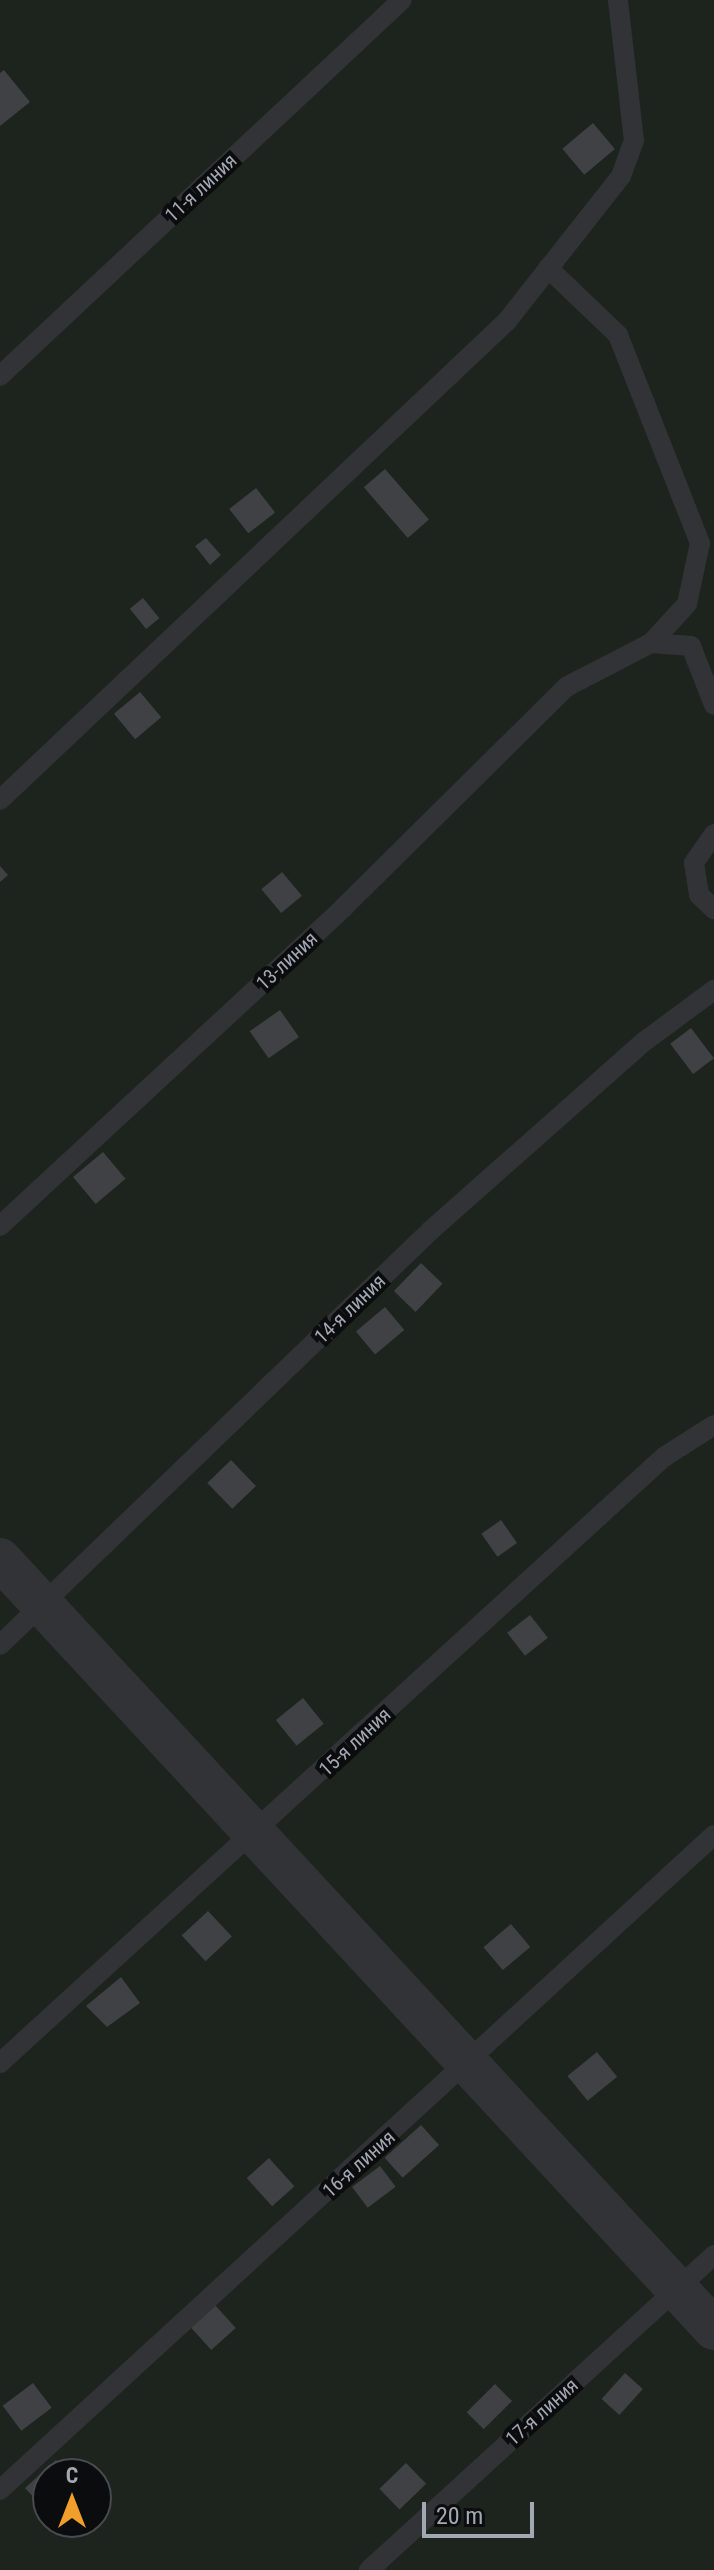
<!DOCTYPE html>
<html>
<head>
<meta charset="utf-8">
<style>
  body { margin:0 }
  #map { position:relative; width:714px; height:2570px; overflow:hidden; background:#101012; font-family:"Roboto Condensed",sans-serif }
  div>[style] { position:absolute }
  .green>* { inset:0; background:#1d241d }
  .building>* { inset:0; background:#3f4145; transform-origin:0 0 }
  .service>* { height:20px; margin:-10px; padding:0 10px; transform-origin:10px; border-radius:10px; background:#313337 }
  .minor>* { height:42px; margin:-21px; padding:0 21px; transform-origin:21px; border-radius:21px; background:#313337 }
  span { translate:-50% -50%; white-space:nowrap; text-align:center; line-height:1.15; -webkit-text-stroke:8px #0b0c0d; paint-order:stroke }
  .street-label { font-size:20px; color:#a2a8b3 }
  .north { position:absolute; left:32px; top:2458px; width:80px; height:80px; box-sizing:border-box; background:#0b0c0d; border:2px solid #474a4f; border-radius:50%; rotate:0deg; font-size:22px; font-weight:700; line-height:32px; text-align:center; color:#a2a8b3 }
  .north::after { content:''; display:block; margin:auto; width:28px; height:36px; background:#f09f2a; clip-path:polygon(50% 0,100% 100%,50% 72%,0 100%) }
  .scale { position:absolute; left:422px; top:2502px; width:112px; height:36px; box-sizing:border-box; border:4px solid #a2a8b3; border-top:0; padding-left:10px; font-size:24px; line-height:28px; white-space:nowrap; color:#a2a8b3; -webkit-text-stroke:6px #0b0c0d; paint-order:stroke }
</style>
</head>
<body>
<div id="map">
  <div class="green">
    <div style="clip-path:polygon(evenodd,0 0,714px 0,714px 2570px,0 2570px,0 0,48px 2474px,96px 2474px,96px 2522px,48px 2522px,48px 2474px)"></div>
  </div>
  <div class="building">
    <div style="clip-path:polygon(4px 70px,30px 102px,0 126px,0 73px)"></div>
    <div style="left:593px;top:123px;width:34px;height:40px;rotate:50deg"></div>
    <div style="left:385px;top:469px;width:67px;height:28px;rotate:49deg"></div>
    <div style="left:256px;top:488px;width:31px;height:34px;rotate:52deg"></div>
    <div style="clip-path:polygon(206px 538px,221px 555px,210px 565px,195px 546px)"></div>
    <div style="left:143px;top:598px;width:26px;height:17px;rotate:51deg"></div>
    <div style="left:140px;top:692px;width:33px;height:34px;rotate:50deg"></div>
    <div style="clip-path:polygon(0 866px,8px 875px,0 882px)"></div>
    <div style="left:282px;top:872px;width:31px;height:27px;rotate:50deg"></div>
    <div style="left:280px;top:1010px;width:33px;height:37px;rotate:55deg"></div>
    <div style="left:691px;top:1028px;width:38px;height:26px;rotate:53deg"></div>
    <div style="left:103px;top:1152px;width:35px;height:39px;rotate:50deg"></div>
    <div style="left:421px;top:1263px;width:30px;height:39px;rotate:44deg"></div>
    <div style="left:385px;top:1307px;width:30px;height:38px;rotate:50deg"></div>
    <div style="left:231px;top:1460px;width:36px;height:33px;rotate:46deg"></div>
    <div style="left:501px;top:1520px;width:28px;height:24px;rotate:55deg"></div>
    <div style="left:530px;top:1615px;width:29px;height:29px;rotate:52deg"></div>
    <div style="left:303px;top:1698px;width:33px;height:35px;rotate:51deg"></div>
    <div style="left:208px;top:1911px;width:35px;height:36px;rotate:47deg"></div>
    <div style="left:511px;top:1924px;width:30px;height:36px;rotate:50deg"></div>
    <div style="clip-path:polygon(121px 1977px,140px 2003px,107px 2027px,86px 2006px)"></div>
    <div style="left:597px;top:2052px;width:32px;height:38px;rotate:51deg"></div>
    <div style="left:421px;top:2125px;width:27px;height:49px;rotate:48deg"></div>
    <div style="left:269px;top:2158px;width:38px;height:30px;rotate:48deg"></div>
    <div style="left:380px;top:2166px;width:26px;height:35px;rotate:53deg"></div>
    <div style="left:215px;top:2305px;width:31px;height:33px;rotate:48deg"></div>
    <div style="left:625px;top:2373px;width:24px;height:35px;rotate:42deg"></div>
    <div style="left:33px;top:2383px;width:31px;height:38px;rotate:53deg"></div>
    <div style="left:495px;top:2384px;width:24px;height:40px;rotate:45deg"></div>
    <div style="clip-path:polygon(56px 2460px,70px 2474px,48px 2474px,48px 2513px,25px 2488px)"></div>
    <div style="left:406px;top:2463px;width:29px;height:37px;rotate:46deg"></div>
  </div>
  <div class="service">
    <div style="left:548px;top:268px;width:97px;rotate:43.7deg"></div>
    <div style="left:618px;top:335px;width:224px;rotate:68.5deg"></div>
    <div style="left:700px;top:543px;width:62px;rotate:102deg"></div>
    <div style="left:687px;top:604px;width:53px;rotate:132.7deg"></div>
    <div style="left:0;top:376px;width:550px;rotate:-43.09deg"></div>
    <div style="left:0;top:800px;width:697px;rotate:-43.37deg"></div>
    <div style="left:507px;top:321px;width:184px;rotate:-51.8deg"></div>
    <div style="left:621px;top:176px;width:37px;rotate:-70deg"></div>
    <div style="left:634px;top:141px;width:142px;rotate:-96.5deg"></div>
    <div style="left:714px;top:834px;width:35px;rotate:125deg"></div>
    <div style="left:694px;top:863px;width:32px;rotate:81deg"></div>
    <div style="left:699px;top:895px;width:21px;rotate:43deg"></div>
    <div style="left:0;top:1226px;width:468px;rotate:-42.8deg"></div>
    <div style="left:343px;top:908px;width:314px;rotate:-44.7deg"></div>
    <div style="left:566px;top:687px;width:96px;rotate:-27.4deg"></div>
    <div style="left:651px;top:643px;width:40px;rotate:4.3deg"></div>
    <div style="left:691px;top:646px;width:63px;rotate:68.7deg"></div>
    <div style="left:0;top:1645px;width:597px;rotate:-43.91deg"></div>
    <div style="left:430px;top:1231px;width:287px;rotate:-41.5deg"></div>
    <div style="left:645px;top:1041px;width:86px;rotate:-36.5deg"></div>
    <div style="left:0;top:2063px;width:899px;rotate:-42.39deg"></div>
    <div style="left:664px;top:1457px;width:59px;rotate:-32.6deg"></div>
    <div style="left:0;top:2490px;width:969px;rotate:-42.53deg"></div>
    <div style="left:369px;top:2570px;width:467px;rotate:-42.4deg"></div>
  </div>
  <div class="minor">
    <div style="left:0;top:1559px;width:1050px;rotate:47.16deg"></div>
  </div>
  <div class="street-label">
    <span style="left:201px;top:188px;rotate:-43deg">11-я линия</span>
    <span style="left:287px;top:961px;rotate:-43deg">13-линия</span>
    <span style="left:350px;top:1309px;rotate:-44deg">14-я линия</span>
    <span style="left:355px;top:1742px;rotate:-43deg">15-я линия</span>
    <span style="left:359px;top:2164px;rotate:-42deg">16-я линия</span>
    <span style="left:542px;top:2412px;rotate:-42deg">17-я линия</span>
  </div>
  <div class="north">С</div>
  <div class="scale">20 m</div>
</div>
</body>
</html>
